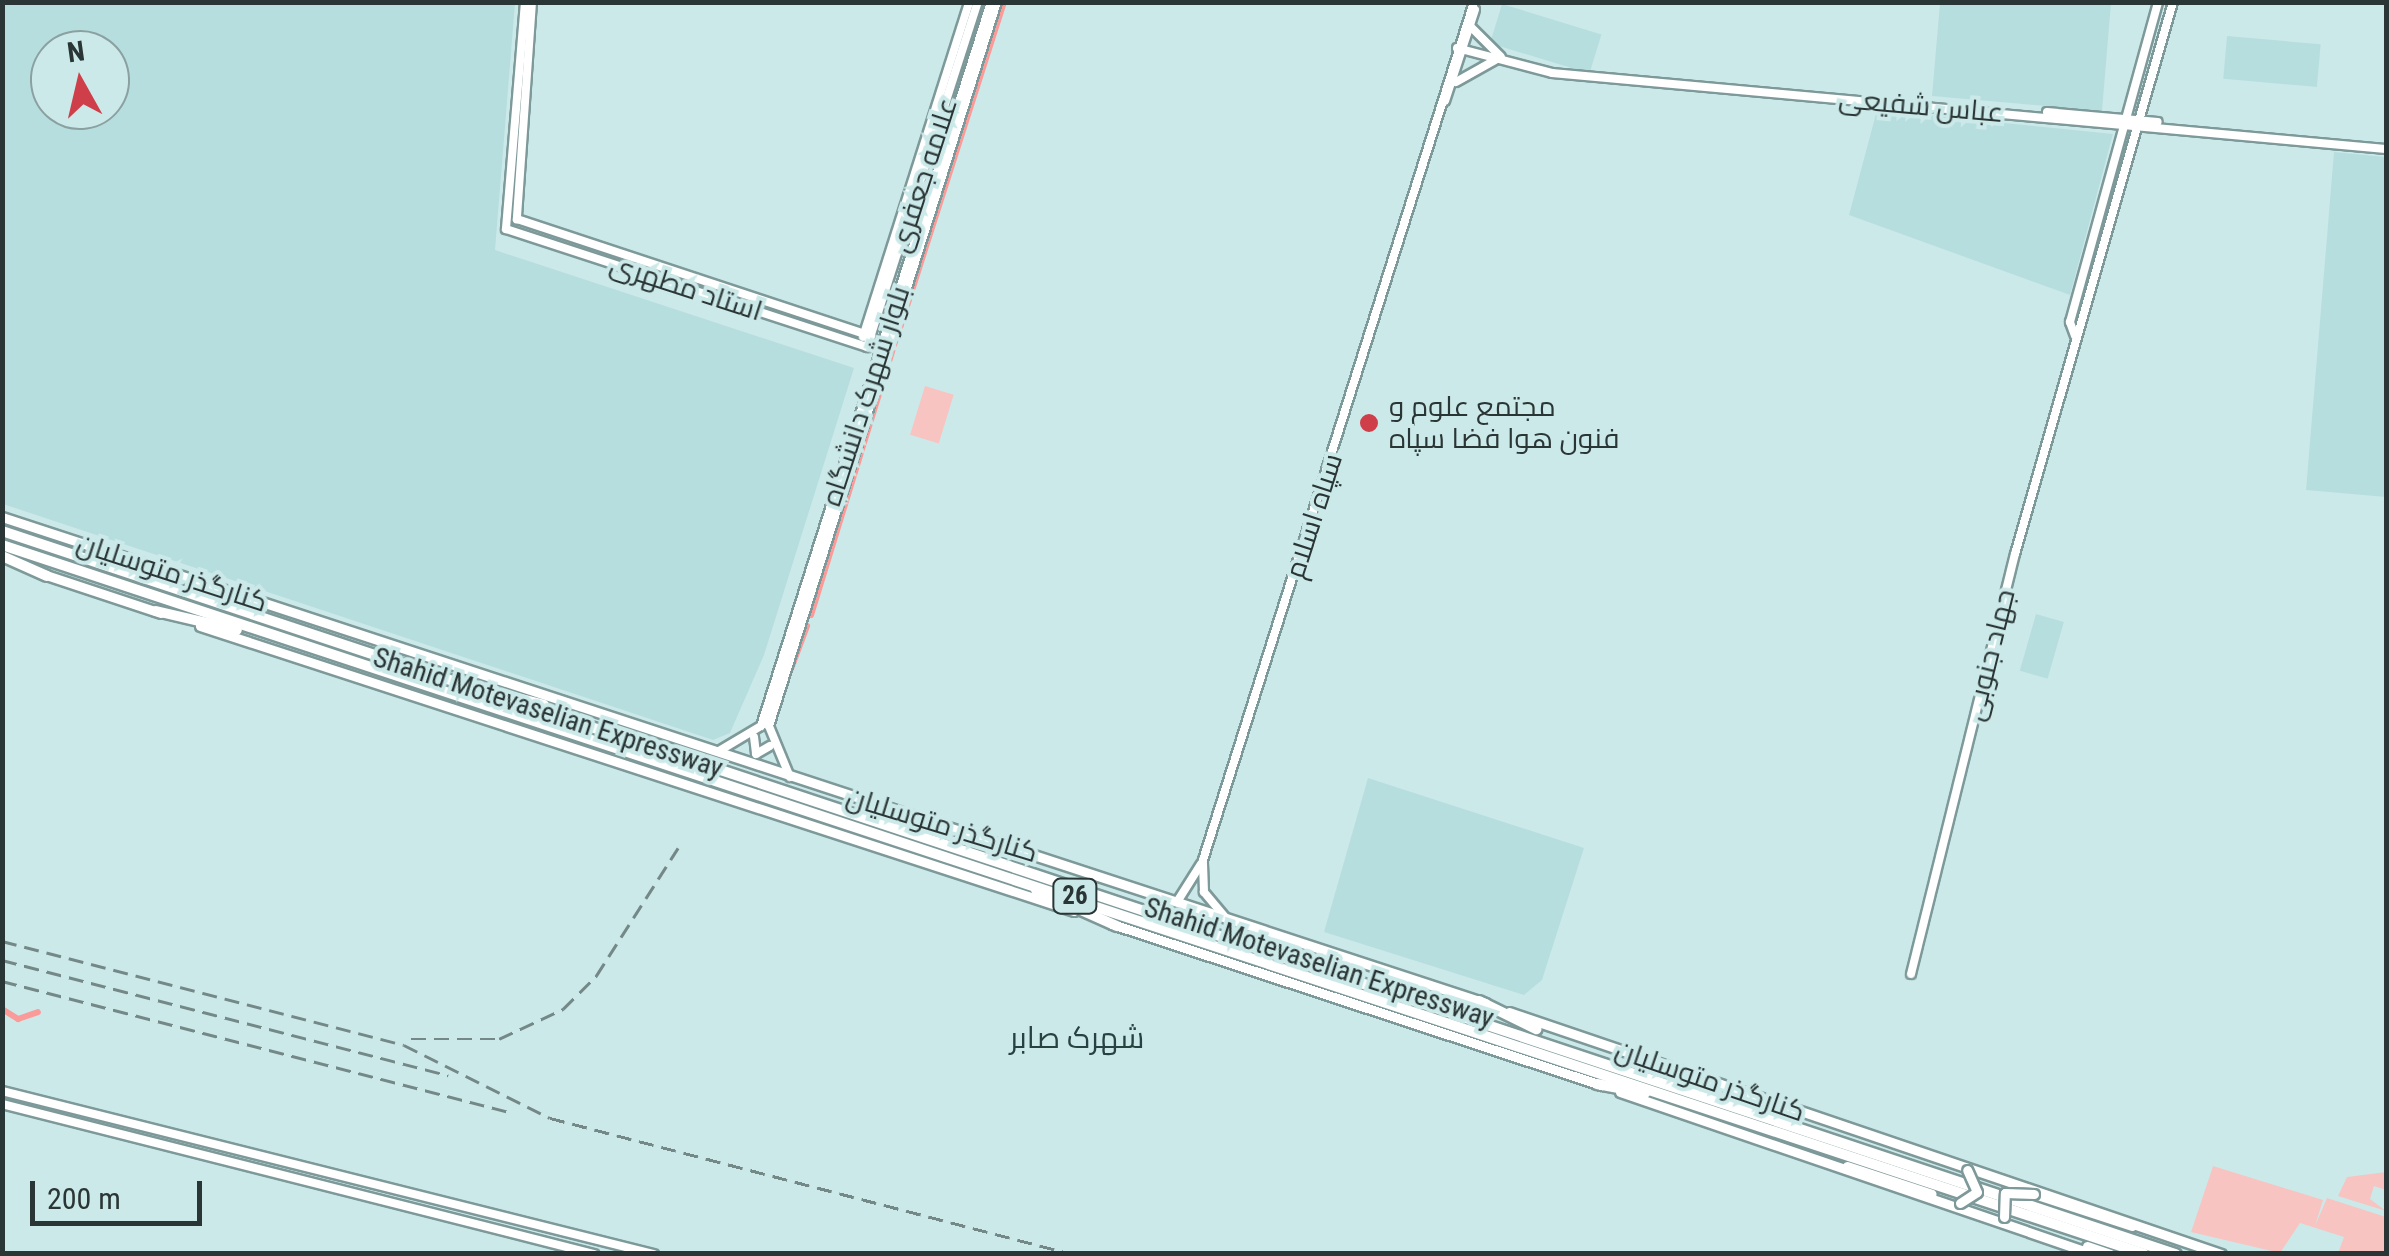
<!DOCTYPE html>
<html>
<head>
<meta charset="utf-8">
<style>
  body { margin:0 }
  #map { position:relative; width:2389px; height:1256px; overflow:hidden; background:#cce9e9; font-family:"Roboto Condensed",Cairo,sans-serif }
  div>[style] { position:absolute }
  .built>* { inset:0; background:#b7dede; transform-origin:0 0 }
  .green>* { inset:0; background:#f8c4c1; transform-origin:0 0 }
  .canal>* { height:6px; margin:-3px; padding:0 3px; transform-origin:3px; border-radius:3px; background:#fa9b99 }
  .roads { filter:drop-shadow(2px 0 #7e9999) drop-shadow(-2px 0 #7e9999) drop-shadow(0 2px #7e9999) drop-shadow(0 -2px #7e9999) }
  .secondary>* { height:8px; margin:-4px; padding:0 4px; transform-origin:4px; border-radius:4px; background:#fff }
  .primary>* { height:9px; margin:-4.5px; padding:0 4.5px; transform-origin:4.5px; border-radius:4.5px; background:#fff }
  .highway>* { height:10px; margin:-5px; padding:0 5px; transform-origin:5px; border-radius:5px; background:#fff }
  .rail>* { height:2.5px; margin-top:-1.25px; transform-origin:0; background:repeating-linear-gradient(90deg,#748888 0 15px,transparent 0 23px) }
  .bridges { filter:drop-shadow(2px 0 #7e9999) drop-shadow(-2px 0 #7e9999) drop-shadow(0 2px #7e9999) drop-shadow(0 -2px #7e9999) }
  .primary-bridge>* { height:9px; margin:-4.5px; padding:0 4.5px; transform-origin:4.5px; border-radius:4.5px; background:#fff }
  .dots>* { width:28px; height:28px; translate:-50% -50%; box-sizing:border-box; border:5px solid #cce9e9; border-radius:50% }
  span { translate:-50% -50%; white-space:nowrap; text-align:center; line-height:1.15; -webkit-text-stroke:8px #cce9e9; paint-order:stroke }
  .shield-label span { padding:2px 8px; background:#cce9e9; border:2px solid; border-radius:8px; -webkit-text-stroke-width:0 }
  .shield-label { font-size:25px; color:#2a3535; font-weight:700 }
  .street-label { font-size:28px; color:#2a3535 }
  .poi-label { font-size:28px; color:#2a3535 }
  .left { translate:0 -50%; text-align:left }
  .neighbourhood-label { font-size:30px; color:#284141 }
  .frame { position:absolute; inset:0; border:5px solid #2a3535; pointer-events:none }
  .north { position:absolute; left:30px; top:30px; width:100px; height:100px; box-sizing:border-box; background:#cce9e9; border:2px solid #8ba1a1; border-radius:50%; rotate:352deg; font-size:28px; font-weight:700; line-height:40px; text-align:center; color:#2a3535 }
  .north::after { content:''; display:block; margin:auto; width:35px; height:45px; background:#cf3f49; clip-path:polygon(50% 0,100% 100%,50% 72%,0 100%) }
  .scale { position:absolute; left:30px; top:1181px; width:172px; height:45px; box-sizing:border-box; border:5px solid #2a3535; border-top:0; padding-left:12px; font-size:30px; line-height:35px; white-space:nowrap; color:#2a3535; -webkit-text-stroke:8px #cce9e9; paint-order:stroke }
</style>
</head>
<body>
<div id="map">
  <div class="built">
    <div style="clip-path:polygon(evenodd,3px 3px,515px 3px,495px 250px,854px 368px,764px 655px,730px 733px,713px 740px,3px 504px,3px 3px,50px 50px,110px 50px,110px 110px,50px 110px,50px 50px)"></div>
    <div style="clip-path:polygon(1940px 3px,2111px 3px,2102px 111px,1932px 96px)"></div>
    <div style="left:1502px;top:4px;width:104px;height:41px;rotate:17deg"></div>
    <div style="left:2227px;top:36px;width:94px;height:43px;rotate:5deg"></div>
    <div style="clip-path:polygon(1877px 110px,2113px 134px,2070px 295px,1849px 215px)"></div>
    <div style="clip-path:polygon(2334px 152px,2386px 157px,2386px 497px,2306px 490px)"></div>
    <div style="left:2036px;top:614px;width:29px;height:59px;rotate:16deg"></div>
    <div style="clip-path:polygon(1368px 778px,1584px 848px,1542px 980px,1524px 995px,1324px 932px)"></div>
  </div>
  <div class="green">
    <div style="left:925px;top:386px;width:30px;height:51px;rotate:17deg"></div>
    <div style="clip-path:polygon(2213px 1166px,2323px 1200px,2315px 1226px,2327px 1198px,2386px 1217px,2386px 1253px,2338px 1253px,2344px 1237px,2300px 1223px,2280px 1253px,2191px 1232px)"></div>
    <div style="clip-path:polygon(2386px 1172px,2386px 1190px,2374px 1186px,2370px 1199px,2386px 1211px,2338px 1196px,2347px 1177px)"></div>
  </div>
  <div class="canal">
    <div style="left:899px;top:331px;width:345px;rotate:-72.3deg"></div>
    <div style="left:811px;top:615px;width:289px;rotate:-72.9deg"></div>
    <div style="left:791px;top:669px;width:46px;rotate:-69.6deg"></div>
    <div style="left:2px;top:1009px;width:19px;rotate:32deg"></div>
    <div style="left:18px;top:1019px;width:21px;rotate:-19deg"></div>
  </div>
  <div class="roads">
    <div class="secondary">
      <div style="left:525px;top:2px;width:228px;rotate:94.8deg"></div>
      <div style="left:506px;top:229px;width:380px;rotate:18.1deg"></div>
      <div style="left:867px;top:347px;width:362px;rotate:-72.2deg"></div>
      <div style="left:532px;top:2px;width:218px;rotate:94deg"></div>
      <div style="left:517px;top:219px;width:373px;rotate:18.3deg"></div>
      <div style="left:1471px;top:27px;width:42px;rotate:45deg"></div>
      <div style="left:1457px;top:48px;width:98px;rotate:14.7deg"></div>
      <div style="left:1552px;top:73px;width:837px;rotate:5.21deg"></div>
      <div style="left:1456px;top:82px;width:45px;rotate:-29.4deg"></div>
      <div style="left:1445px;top:101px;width:96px;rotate:-71.8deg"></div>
      <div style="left:2047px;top:112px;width:111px;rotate:5.1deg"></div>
      <div style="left:2075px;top:336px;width:15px;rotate:-110deg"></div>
      <div style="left:2070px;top:322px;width:332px;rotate:-74.6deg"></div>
      <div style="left:863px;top:337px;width:351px;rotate:-72.4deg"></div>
      <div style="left:754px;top:737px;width:17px;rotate:83deg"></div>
      <div style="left:756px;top:754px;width:16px;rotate:-30deg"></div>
      <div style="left:719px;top:751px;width:49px;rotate:-30.8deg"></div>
      <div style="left:761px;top:726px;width:760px;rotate:-72.38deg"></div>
      <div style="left:790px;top:777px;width:55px;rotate:-112.4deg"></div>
      <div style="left:769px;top:726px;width:759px;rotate:-72.52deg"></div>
      <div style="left:1177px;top:902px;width:45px;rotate:-57.7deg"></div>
      <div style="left:1225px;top:917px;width:33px;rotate:-130deg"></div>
      <div style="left:1204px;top:892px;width:32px;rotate:-92deg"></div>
      <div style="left:1203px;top:860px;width:900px;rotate:-72.47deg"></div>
      <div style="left:1911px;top:974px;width:433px;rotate:-76.1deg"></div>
      <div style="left:2015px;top:554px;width:574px;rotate:-74.03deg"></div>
      <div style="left:2px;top:1091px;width:672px;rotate:14.04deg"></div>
      <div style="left:2px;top:1104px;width:611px;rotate:14.22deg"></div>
    </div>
    <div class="primary">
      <div style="left:2px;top:517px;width:1561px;rotate:18.14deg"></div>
      <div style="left:43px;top:574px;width:124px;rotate:18.3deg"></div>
      <div style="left:200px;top:626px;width:919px;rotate:18.06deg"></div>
      <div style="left:501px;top:693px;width:44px;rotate:14.3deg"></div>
      <div style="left:1112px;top:924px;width:515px;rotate:18.22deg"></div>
      <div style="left:1509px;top:1012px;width:752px;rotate:18.77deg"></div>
      <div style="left:1620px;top:1092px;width:499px;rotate:18.9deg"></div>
      <div style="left:1847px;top:1166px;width:89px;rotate:18.2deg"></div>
      <div style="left:2034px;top:1194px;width:103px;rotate:18.1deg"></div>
      <div style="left:2087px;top:1246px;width:24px;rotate:19deg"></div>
    </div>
    <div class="highway">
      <div style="left:2px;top:531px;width:2291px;rotate:18.4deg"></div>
      <div style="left:2px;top:545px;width:2256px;rotate:18.31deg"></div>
      <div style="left:2px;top:556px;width:49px;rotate:24deg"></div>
      <div style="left:156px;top:611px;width:83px;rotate:13.2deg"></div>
      <div style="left:1036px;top:890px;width:89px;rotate:24deg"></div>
      <div style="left:1479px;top:1001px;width:64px;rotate:26.2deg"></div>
      <div style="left:1597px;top:1084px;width:49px;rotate:10.6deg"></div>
    </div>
  </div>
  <div class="rail">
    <div style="left:2px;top:941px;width:415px;rotate:14.5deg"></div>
    <div style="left:404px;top:1045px;width:163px;rotate:26.6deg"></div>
    <div style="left:550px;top:1118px;width:539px;rotate:14.6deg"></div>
    <div style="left:2px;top:960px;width:461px;rotate:14.5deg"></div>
    <div style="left:2px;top:981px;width:528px;rotate:14.48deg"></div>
    <div style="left:411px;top:1039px;width:88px"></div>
    <div style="left:499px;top:1039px;width:71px;rotate:-25.1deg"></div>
    <div style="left:563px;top:1009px;width:47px;rotate:-45deg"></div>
    <div style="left:596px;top:976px;width:152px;rotate:-57.4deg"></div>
  </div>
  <div class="bridges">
    <div class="primary-bridge">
      <div style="left:1960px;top:1203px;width:20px;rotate:-33deg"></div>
      <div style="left:1977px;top:1192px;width:24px;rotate:-114deg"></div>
      <div style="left:2004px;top:1217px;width:24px;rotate:-88deg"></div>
      <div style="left:2005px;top:1193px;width:29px;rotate:2deg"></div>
    </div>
  </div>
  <div class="dots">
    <div style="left:1369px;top:423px;background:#cf3f49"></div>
  </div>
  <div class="shield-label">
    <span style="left:1075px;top:896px">26</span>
  </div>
  <div class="street-label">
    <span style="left:1921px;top:106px;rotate:5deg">عباس شفیعی</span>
    <span style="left:924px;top:175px;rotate:-72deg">علامه جعفری</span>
    <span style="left:686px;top:288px;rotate:18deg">استاد مطهری</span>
    <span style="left:866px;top:396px;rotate:-72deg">بلوار شهرک دانشگاه</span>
    <span style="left:1314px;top:516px;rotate:-72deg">سپاه اسلام</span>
    <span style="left:172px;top:573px;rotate:18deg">کنارگذر متوسلیان</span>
    <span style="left:1990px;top:655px;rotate:-76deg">جهاد جنوبی</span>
    <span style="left:548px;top:713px;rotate:18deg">Shahid Motevaselian Expressway</span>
    <span style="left:942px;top:825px;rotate:17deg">کنارگذر متوسلیان</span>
    <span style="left:1319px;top:963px;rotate:18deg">Shahid Motevaselian Expressway</span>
    <span style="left:1710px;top:1081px;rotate:19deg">کنارگذر متوسلیان</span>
  </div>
  <div class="poi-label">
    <span class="left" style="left:1389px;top:423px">مجتمع علوم و<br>فنون هوا فضا سپاه</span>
  </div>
  <div class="neighbourhood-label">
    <span style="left:1077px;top:1038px">شهرک صابر</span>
  </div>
  <div class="frame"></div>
  <div class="north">N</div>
  <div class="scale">200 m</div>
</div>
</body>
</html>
